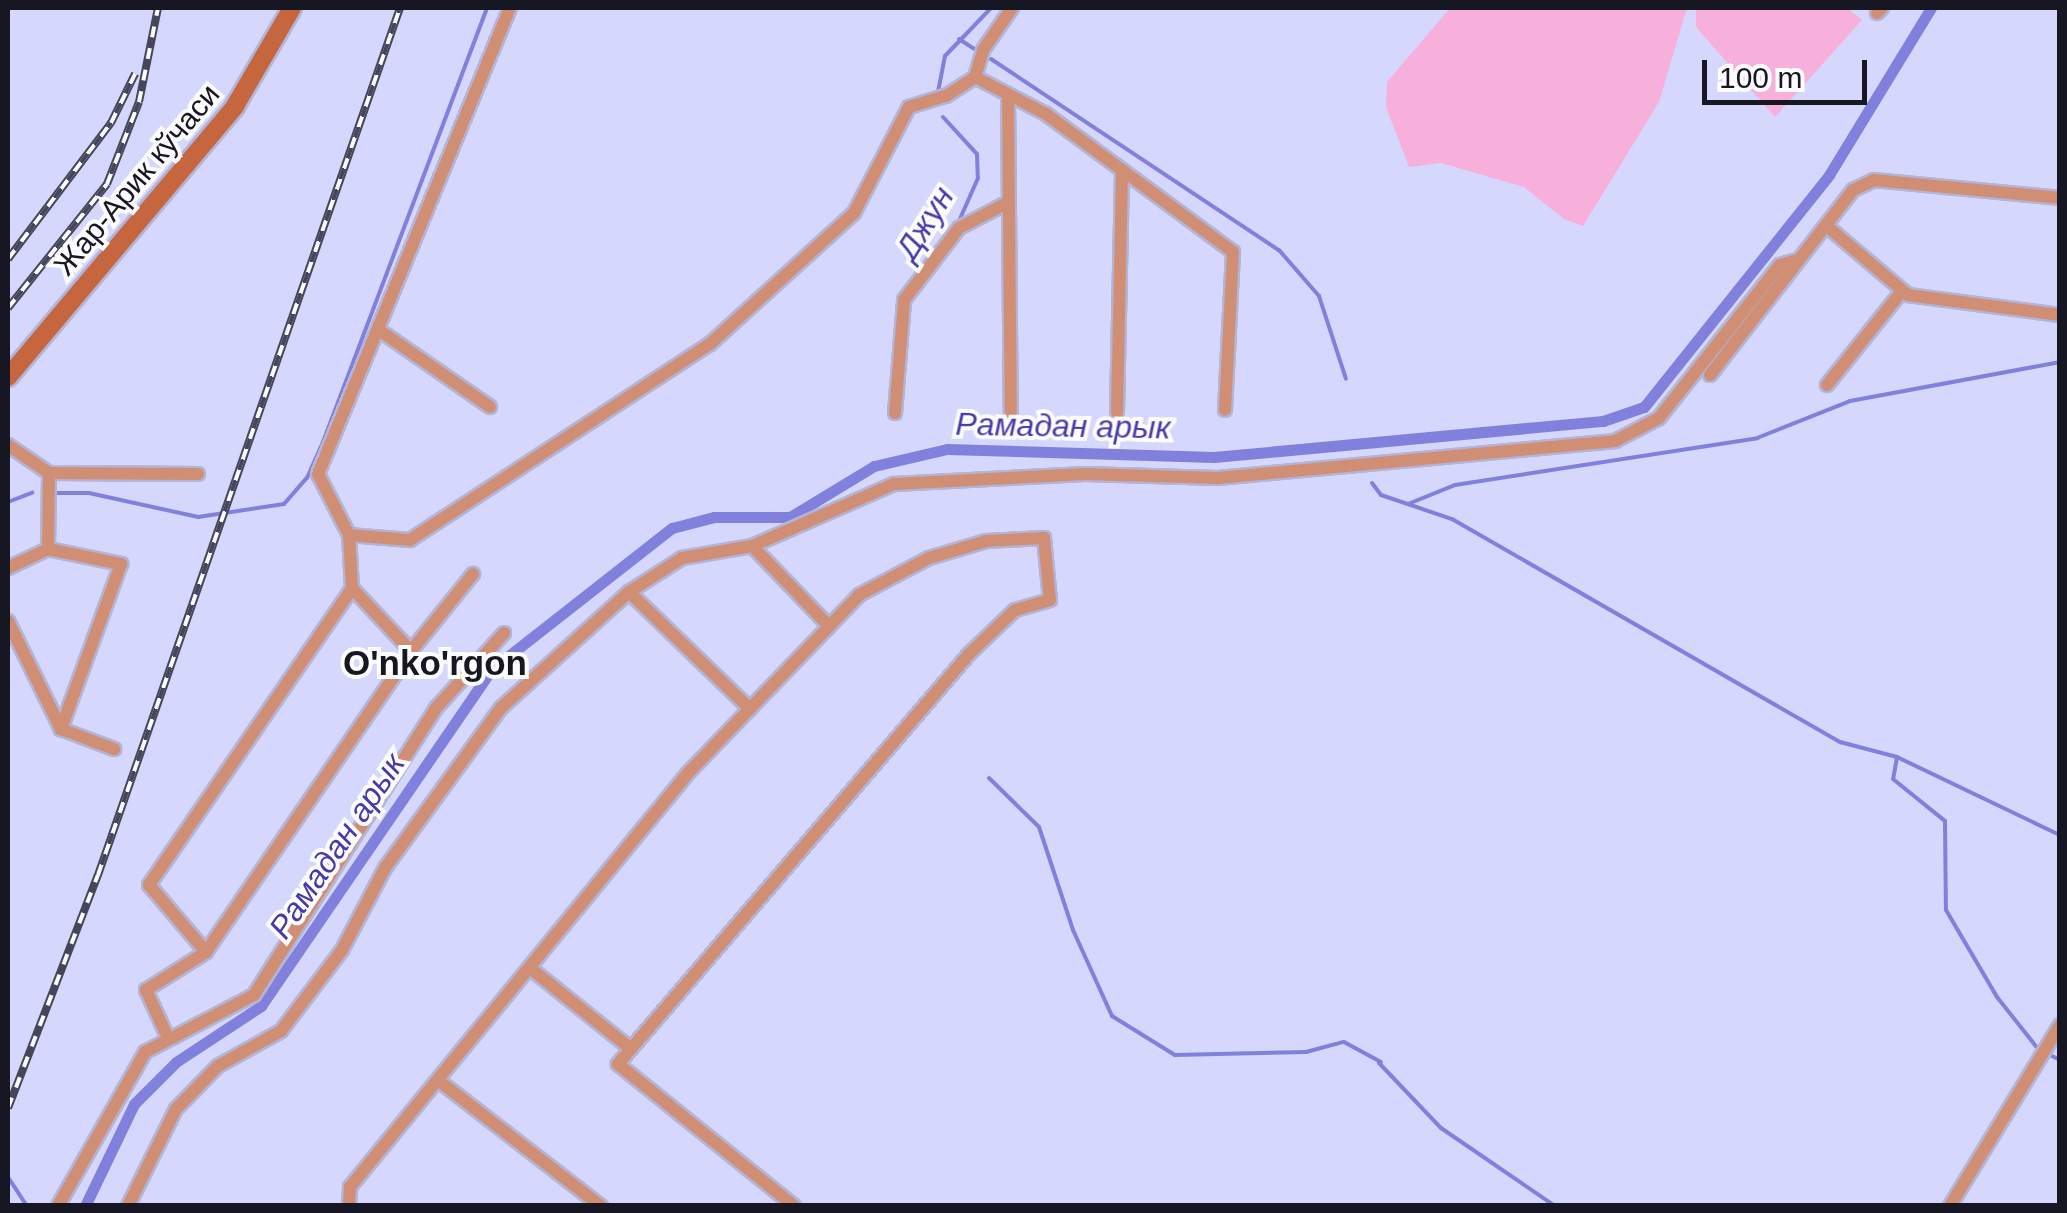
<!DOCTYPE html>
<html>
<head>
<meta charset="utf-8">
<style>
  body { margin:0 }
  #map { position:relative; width:2067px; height:1213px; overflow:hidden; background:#d5d7fd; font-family:Arial,sans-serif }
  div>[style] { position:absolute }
  .green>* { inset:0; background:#f6b0db }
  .stream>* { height:4px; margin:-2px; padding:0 2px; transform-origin:2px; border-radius:2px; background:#8180dd }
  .canal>* { height:11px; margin:-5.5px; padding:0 5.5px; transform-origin:5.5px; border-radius:5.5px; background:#8180dd }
  .roads { filter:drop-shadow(2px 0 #b3b4d6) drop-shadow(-2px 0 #b3b4d6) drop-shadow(0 2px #b3b4d6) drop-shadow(0 -2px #b3b4d6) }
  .minor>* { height:12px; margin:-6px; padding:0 6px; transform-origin:6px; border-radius:6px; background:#d08f75 }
  .secondary>* { height:18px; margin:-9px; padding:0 9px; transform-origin:9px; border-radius:9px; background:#c6663e }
  .rail>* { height:8px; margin-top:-4px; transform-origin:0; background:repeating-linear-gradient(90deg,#fcfcfc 0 11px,#454659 0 22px); box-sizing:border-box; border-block:2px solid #454659 }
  span { translate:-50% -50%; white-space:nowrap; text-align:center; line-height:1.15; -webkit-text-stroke:8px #fcfcfc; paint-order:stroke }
  .street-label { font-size:30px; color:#171724 }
  .water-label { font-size:32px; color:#473aa6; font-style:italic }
  .quarter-label { font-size:35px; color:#171724; font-weight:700 }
  .frame { position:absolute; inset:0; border:10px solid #171724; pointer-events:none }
  .scale { position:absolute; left:1702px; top:60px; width:165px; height:45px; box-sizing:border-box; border:5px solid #171724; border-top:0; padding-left:12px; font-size:30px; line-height:35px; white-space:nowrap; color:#171724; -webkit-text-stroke:8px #fcfcfc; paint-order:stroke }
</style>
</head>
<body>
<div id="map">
  <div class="green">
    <div style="clip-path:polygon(1450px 8px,1687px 8px,1659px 102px,1583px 226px,1564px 219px,1524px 187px,1441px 163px,1409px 167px,1386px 107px,1387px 82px)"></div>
    <div style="clip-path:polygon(1696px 8px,1847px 8px,1862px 20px,1775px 117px,1696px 27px)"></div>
  </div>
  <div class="stream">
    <div style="left:959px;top:39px;width:20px;rotate:33deg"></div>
    <div style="left:991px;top:59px;width:346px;rotate:33.6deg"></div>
    <div style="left:1279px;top:250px;width:61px;rotate:49deg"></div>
    <div style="left:1319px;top:296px;width:87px;rotate:72deg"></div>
    <div style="left:938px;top:92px;width:37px;rotate:-79deg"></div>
    <div style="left:945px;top:56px;width:66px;rotate:-46.2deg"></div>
    <div style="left:943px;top:117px;width:50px;rotate:47.4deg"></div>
    <div style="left:977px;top:154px;width:24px;rotate:88deg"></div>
    <div style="left:978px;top:178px;width:47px;rotate:113.8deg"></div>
    <div style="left:1372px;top:483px;width:15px;rotate:53deg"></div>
    <div style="left:1381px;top:495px;width:75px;rotate:18.7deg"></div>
    <div style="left:1452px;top:519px;width:448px;rotate:29.9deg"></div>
    <div style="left:1840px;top:742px;width:59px;rotate:14.7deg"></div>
    <div style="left:1897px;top:757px;width:181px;rotate:25.6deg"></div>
    <div style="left:54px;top:493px;width:35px"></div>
    <div style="left:89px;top:493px;width:112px;rotate:12.4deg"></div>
    <div style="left:198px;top:517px;width:87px;rotate:-8.6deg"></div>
    <div style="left:284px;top:504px;width:35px;rotate:-49deg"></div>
    <div style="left:307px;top:478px;width:39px;rotate:-66deg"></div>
    <div style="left:323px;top:442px;width:464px;rotate:-69.3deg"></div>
    <div style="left:8px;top:502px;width:26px;rotate:-21deg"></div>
    <div style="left:1408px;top:504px;width:51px;rotate:-22deg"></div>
    <div style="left:1455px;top:485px;width:306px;rotate:-8.8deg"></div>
    <div style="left:1757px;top:438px;width:100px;rotate:-21.7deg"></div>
    <div style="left:1850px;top:401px;width:214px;rotate:-10.5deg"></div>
    <div style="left:1897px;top:757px;width:22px;rotate:100deg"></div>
    <div style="left:1893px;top:779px;width:67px;rotate:38.9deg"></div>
    <div style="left:1945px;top:821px;width:89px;rotate:89.4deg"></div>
    <div style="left:1946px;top:910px;width:101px;rotate:59.6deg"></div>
    <div style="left:1997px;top:997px;width:66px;rotate:51.7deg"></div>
    <div style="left:989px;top:778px;width:70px;rotate:44.4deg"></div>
    <div style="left:1039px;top:827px;width:108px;rotate:71.7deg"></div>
    <div style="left:1073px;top:930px;width:94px;rotate:65.6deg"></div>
    <div style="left:1112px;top:1016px;width:74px;rotate:31.8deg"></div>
    <div style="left:1175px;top:1055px;width:131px;rotate:-1.3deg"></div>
    <div style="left:1306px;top:1052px;width:39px;rotate:-15deg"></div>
    <div style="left:1344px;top:1042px;width:42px;rotate:28.4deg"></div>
    <div style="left:8px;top:919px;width:37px;rotate:90deg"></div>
    <div style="left:2052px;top:1056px;width:9px;rotate:27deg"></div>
    <div style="left:1379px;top:1063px;width:90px;rotate:46.4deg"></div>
    <div style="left:1441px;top:1128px;width:138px;rotate:34.4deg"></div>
    <div style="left:8px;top:1177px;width:35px;rotate:57deg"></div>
  </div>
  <div class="canal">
    <div style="left:85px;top:1206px;width:113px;rotate:-64.3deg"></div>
    <div style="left:134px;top:1104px;width:59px;rotate:-45deg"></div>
    <div style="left:176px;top:1062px;width:102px;rotate:-33.4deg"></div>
    <div style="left:261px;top:1006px;width:409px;rotate:-55.6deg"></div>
    <div style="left:492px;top:669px;width:229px;rotate:-38.1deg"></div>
    <div style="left:672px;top:528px;width:43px;rotate:-14.7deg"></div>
    <div style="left:714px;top:517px;width:76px"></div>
    <div style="left:790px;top:517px;width:98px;rotate:-31.3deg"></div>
    <div style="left:874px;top:466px;width:75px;rotate:-13.1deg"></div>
    <div style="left:947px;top:449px;width:267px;rotate:1.7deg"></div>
    <div style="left:1214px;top:457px;width:391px;rotate:-5.3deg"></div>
    <div style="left:1603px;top:421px;width:43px;rotate:-18.9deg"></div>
    <div style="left:1644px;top:407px;width:297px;rotate:-51.4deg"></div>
    <div style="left:1829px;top:175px;width:196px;rotate:-58.6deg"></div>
  </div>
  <div class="roads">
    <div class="minor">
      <div style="left:1877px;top:13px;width:7px;rotate:-45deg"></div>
      <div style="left:975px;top:77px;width:80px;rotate:27.5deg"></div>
      <div style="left:1046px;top:114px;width:232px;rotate:36.4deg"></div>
      <div style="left:1233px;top:252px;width:158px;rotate:92.9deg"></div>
      <div style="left:1008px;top:95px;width:317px;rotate:89.5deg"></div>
      <div style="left:1829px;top:228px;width:104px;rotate:40.3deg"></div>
      <div style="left:1908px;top:295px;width:153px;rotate:7.5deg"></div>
      <div style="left:379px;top:330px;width:135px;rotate:34.7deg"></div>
      <div style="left:1710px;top:375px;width:234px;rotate:-52.3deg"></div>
      <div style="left:1853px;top:190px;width:23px;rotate:-25deg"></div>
      <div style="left:1874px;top:180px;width:187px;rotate:5.5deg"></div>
      <div style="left:1827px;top:385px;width:120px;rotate:-51.4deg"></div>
      <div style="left:1117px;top:412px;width:242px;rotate:-88.8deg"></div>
      <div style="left:895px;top:413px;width:113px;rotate:-85.4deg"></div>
      <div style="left:904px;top:300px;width:91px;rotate:-52.6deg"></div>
      <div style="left:959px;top:228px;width:52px;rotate:-27.6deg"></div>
      <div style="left:8px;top:445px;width:50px;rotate:34.3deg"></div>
      <div style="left:49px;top:473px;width:149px;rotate:0.4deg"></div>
      <div style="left:349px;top:535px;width:61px;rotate:4.7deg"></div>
      <div style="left:410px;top:540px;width:358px;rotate:-33.2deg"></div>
      <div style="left:710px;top:344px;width:195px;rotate:-42.3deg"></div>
      <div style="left:854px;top:213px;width:119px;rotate:-62.6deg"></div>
      <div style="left:909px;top:107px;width:39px;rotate:-17deg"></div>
      <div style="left:946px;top:96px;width:35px;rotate:-33deg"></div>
      <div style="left:975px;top:77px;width:28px;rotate:-73deg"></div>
      <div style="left:983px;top:50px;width:51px;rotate:-55.4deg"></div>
      <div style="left:752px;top:546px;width:111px;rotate:46.1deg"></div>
      <div style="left:48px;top:549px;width:75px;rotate:11.6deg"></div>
      <div style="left:121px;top:564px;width:176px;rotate:110deg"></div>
      <div style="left:8px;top:568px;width:44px;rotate:-25.4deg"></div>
      <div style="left:48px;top:549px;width:76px;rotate:-89.2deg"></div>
      <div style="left:352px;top:588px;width:86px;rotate:46.9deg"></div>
      <div style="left:629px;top:592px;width:168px;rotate:44deg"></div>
      <div style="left:8px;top:621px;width:120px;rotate:63.9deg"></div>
      <div style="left:61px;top:729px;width:57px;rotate:20.7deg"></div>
      <div style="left:206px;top:952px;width:88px;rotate:-130.4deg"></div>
      <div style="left:149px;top:885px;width:360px;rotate:-55.6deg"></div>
      <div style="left:352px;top:588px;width:53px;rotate:-93.2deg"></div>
      <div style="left:349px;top:535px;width:68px;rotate:-116.9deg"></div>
      <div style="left:318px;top:474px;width:504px;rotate:-67.61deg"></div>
      <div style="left:530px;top:968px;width:128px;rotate:38.7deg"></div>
      <div style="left:168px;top:1038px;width:53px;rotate:-114.6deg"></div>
      <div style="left:146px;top:990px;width:71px;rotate:-32.3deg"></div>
      <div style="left:206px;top:952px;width:364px;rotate:-55.7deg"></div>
      <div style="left:411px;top:651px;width:99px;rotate:-51.2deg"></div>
      <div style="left:439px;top:1081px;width:205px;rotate:37.7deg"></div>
      <div style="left:58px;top:1206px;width:177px;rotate:-60.5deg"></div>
      <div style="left:145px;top:1052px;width:123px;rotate:-27.6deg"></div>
      <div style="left:254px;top:995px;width:341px;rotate:-57.6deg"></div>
      <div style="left:437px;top:707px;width:100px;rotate:-47.8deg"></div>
      <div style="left:128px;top:1206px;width:108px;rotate:-63.7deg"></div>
      <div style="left:176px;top:1109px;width:60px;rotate:-45.7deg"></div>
      <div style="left:218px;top:1066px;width:72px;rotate:-29.1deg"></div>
      <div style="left:281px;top:1031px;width:101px;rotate:-53deg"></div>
      <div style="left:342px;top:950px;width:93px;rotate:-62.3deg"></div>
      <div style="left:385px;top:868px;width:198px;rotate:-54.1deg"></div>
      <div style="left:501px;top:708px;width:173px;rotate:-42.2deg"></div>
      <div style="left:629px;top:592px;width:63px;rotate:-32.7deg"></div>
      <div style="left:682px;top:558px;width:71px;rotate:-9.7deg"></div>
      <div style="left:752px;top:546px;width:155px;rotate:-23.6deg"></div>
      <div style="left:894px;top:484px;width:191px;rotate:-3deg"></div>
      <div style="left:1085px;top:474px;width:133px;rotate:1.7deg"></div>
      <div style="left:1218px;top:478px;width:399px;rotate:-5.3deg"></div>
      <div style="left:1615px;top:441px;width:50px;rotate:-27.6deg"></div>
      <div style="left:1659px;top:418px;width:195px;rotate:-51.7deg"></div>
      <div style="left:1780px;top:265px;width:15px;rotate:-16deg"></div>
      <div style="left:349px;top:1206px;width:19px;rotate:-87deg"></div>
      <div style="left:350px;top:1187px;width:534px;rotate:-50.77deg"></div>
      <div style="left:688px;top:773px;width:247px;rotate:-46.1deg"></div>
      <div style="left:859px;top:595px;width:79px;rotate:-27.9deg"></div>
      <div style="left:929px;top:558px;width:59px;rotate:-16.6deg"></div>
      <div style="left:986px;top:541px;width:58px;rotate:-3deg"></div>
      <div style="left:1044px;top:538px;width:62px;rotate:84.5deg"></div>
      <div style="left:1050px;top:600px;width:36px;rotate:164deg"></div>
      <div style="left:1015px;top:610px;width:64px;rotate:136.3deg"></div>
      <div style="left:969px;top:654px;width:540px;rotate:130.57deg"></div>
      <div style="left:618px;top:1064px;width:226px;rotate:38.9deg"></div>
      <div style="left:1950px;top:1206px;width:212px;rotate:-58.7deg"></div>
    </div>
    <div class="secondary">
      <div style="left:8px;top:377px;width:354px;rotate:-50deg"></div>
      <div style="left:235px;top:106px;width:113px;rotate:-59.8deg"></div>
    </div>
  </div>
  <div class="rail">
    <div style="left:8px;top:259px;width:171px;rotate:-52.9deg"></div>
    <div style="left:111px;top:123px;width:55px;rotate:-63.9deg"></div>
    <div style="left:8px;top:308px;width:159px;rotate:-51.4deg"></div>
    <div style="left:107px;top:184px;width:88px;rotate:-68.7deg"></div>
    <div style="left:139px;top:102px;width:96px;rotate:-78.6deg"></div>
    <div style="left:8px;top:1108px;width:250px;rotate:-68.9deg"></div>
    <div style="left:98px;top:875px;width:918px;rotate:-70.8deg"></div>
  </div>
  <div class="street-label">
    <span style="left:137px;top:180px;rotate:-50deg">Жар-Арик кўчаси</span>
  </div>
  <div class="water-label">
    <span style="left:925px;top:223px;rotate:-58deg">Джун</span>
    <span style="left:1063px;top:426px;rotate:1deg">Рамадан арык</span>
    <span style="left:337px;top:846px;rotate:-56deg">Рамадан арык</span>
  </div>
  <div class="quarter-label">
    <span style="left:435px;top:663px">O'nko'rgon</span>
  </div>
  <div class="frame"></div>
  <div class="scale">100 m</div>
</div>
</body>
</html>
